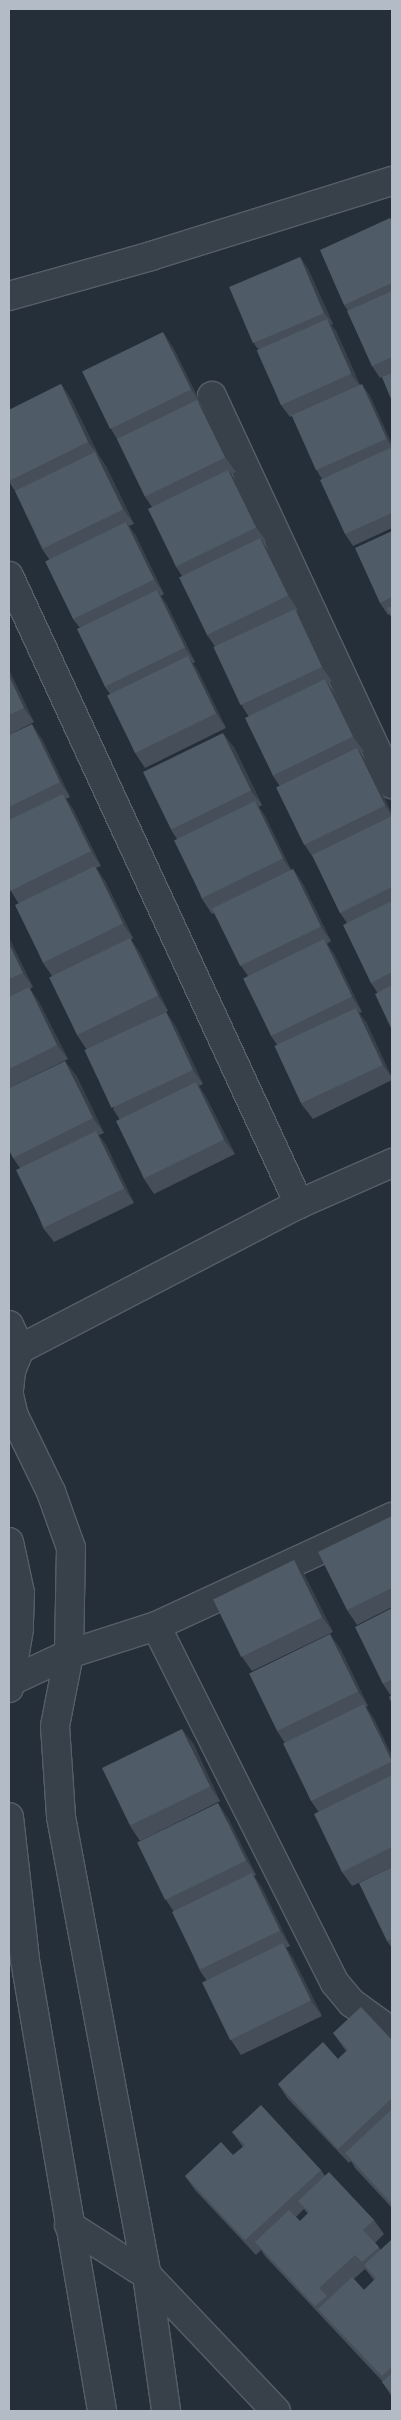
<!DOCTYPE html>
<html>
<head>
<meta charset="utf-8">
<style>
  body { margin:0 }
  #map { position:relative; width:401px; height:2420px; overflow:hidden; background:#242f3a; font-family:Poppins,sans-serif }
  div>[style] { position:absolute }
  .roads { filter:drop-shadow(1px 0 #565e68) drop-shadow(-1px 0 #565e68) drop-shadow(0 1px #565e68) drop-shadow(0 -1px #565e68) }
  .minor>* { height:28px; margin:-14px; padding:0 14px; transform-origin:14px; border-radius:14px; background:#38404a }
  .wall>* { inset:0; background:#454e59 }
  .shaded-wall>* { inset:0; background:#384049 }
  .building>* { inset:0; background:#505b68; transform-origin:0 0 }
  span { translate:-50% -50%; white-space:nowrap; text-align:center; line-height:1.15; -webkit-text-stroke:4.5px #1d252f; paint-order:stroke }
  .frame { position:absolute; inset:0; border:10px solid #b3bbc6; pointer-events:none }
</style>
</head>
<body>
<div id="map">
  <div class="roads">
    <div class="minor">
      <div style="left:9px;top:296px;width:148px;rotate:-15.7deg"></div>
      <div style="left:151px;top:256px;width:252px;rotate:-17.3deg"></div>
      <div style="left:212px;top:396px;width:428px;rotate:65.1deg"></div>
      <div style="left:9px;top:576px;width:692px;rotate:65.21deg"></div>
      <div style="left:9px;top:1325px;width:26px;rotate:65deg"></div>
      <div style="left:9px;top:1390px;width:19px;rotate:-84deg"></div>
      <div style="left:11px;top:1371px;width:24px;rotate:-68deg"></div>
      <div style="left:20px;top:1349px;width:314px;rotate:-27.5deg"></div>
      <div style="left:299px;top:1204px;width:102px;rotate:-23.8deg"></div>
      <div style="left:9px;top:1395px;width:22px;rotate:77deg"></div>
      <div style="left:14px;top:1416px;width:85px;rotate:64deg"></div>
      <div style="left:51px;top:1492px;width:59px;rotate:70.3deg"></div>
      <div style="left:71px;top:1548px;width:106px;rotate:91.1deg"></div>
      <div style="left:69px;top:1654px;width:73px;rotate:101deg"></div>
      <div style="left:55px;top:1726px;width:91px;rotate:86.2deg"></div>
      <div style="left:61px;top:1817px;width:466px;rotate:79.4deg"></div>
      <div style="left:147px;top:2275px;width:137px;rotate:82deg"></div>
      <div style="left:9px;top:1542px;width:52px;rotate:77.8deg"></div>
      <div style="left:20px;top:1593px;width:36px;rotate:92deg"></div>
      <div style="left:19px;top:1629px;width:60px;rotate:99.6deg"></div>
      <div style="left:156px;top:1626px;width:399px;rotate:63.4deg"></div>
      <div style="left:335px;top:1983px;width:26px;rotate:50deg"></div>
      <div style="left:352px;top:2003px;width:49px;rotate:35.9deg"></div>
      <div style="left:9px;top:1682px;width:66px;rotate:-25deg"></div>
      <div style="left:69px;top:1654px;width:91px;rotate:-17.8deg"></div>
      <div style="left:156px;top:1626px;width:260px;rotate:-24.8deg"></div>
      <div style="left:9px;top:1817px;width:144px;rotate:83.6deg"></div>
      <div style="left:25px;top:1960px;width:458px;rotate:80.3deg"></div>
      <div style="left:69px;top:2225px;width:93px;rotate:32.7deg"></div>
      <div style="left:147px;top:2275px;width:187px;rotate:46.5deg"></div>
    </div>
  </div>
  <div class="wall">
    <div style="clip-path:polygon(390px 218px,392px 222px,392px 401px,382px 377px,380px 378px,372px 366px,348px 311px,344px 305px)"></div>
    <div style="clip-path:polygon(300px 257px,308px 269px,333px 324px,331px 325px,336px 331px,360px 385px,370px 396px,392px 445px,392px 528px,353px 546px,345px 534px,322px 479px,317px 471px,292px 416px,290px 417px,281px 405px,259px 350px,254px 344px)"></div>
    <div style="clip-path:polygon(173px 347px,201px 404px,208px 415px,236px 472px,231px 474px,239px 484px,267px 542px,263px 543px,270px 553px,298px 610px,296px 611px,305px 624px,332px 681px,328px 683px,335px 694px,364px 751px,360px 753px,367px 762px,392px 814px,392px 1030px,377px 992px,371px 983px,347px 923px,340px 913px,314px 859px,304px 844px,279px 785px,273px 776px,249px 717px,242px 706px,216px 648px,207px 635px,182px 576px,176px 567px,152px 507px,145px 497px,117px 439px,111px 429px)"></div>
    <div style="clip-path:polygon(61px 384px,71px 399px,99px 456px,106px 466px,134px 524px,129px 526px,136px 536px,164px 594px,161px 596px,167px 605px,195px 662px,193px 663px,198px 671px,226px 728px,145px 768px,135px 753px,110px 694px,105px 687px,80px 628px,73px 619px,49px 559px,42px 549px,15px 491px,9px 482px,9px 410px)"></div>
    <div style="clip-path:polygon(392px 531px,392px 619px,390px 614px,388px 615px,380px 603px)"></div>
    <div style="clip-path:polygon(9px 670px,34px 722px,9px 735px)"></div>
    <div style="clip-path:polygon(9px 735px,42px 739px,70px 797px,66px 799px,73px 809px,101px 866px,96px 868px,105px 881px,133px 938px,131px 940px,140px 953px,168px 1011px,87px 1050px,77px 1035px,52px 976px,43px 963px,19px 904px,9px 888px)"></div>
    <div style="clip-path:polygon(234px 747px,262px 805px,259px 807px,265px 816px,291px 870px,293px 869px,303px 884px,331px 941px,327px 944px,334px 954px,362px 1012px,359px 1013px,366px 1022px,392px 1078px,392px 1080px,313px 1119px,302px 1105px,278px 1046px,271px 1036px,248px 976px,241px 966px,214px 913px,212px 914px,202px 899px,177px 839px,171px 830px)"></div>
    <div style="clip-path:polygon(9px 938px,33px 987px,30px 989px,39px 1002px,68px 1059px,9px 1088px)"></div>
    <div style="clip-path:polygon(166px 1012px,176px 1027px,203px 1084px,199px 1086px,206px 1097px,235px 1154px,154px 1194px,144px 1179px,120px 1120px,113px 1109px)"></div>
    <div style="clip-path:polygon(76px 1075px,104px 1133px,99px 1135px,106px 1145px,134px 1203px,54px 1242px,43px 1228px,20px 1168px,13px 1158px)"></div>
    <div style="clip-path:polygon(392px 1516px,392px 1607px,357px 1625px,347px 1610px)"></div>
    <div style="clip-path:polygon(294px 1560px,304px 1574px,333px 1632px,252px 1671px,242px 1657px)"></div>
    <div style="clip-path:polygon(392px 1608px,392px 1704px,391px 1696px,383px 1684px)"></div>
    <div style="clip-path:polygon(340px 1648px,368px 1706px,366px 1707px,374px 1719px,392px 1756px,392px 1867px,352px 1886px,342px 1872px,318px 1811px,311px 1801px,285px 1743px,277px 1731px)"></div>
    <div style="clip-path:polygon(193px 1743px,220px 1801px,140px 1841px,130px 1826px)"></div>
    <div style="clip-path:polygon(228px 1818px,256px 1875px,254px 1876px,262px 1888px,290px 1946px,286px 1948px,293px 1958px,322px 2016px,241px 2055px,231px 2040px,207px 1981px,200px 1971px,174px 1912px,166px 1900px)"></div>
    <div style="clip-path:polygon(392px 1867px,392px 1948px,387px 1941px)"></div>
    <div style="clip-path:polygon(333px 2033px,392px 2040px,392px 2208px,355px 2168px,351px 2161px,349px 2163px,288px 2099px,278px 2084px,338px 2059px,346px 2051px)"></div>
    <div style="clip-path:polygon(evenodd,232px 2132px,321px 2170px,325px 2176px,374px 2220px,384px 2234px,375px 2243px,381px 2250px,392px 2242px,392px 2397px,382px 2382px,383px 2382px,265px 2256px,261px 2250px,256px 2255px,195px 2190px,185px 2176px,233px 2155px,243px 2147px,232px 2132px,304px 2209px,308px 2214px,300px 2221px,296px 2217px,304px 2209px,232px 2132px,365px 2269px,374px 2280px,364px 2290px,354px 2279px,365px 2269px)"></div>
  </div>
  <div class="shaded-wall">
    <div style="clip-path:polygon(300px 257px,308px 269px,333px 324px,324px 313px)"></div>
    <div style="clip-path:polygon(327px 319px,336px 331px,360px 386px,351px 374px)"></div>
    <div style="clip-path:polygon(163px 332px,173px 347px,201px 404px,191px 389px)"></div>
    <div style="clip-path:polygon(61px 384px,71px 399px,99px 456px,88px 442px)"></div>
    <div style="clip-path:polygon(362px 384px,370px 396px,392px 445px,392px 447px,387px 439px)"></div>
    <div style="clip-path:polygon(197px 400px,208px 415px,236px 472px,225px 457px)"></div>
    <div style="clip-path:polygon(95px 452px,106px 466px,134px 524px,123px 509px)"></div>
    <div style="clip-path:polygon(228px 470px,239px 484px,267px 542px,256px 527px)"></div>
    <div style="clip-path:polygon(126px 522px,136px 536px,164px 594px,154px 579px)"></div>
    <div style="clip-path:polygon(260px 538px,270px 553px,298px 610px,288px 595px)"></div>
    <div style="clip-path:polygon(157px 590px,167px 605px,195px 662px,185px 648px)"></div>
    <div style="clip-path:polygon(295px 609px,305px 624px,332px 681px,322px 667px)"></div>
    <div style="clip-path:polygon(188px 656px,198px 671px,226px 728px,216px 713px)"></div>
    <div style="clip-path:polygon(9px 670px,34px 722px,24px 708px,9px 676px)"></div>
    <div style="clip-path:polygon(325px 679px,335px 694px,364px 751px,353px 737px)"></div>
    <div style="clip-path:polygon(32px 724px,42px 739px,70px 797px,60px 782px)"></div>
    <div style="clip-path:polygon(223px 733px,234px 747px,262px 805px,251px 791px)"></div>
    <div style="clip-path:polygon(357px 748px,367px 762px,392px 814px,392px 816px,385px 805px)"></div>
    <div style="clip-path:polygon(63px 794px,73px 809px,101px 866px,91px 851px)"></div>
    <div style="clip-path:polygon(255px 801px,265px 816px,293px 873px,283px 859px)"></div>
    <div style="clip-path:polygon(95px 866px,105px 881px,133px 938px,123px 924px)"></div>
    <div style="clip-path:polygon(293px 869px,303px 884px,331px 941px,321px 927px)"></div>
    <div style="clip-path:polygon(9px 938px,33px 987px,23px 973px,9px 944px)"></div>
    <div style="clip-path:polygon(130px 938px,140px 953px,168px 1011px,158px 996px)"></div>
    <div style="clip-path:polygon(324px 939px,334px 954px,362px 1012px,352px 997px)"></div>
    <div style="clip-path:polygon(29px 987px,39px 1002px,68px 1059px,57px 1045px)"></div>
    <div style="clip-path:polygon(356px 1008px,366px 1022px,392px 1078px,383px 1065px)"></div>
    <div style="clip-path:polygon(166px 1012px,176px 1027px,203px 1084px,193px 1070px)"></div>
    <div style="clip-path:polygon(65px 1061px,76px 1075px,104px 1133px,93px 1118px)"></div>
    <div style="clip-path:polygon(196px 1082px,206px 1097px,235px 1154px,224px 1140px)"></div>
    <div style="clip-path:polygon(96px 1131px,106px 1145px,134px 1203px,124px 1188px)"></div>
    <div style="clip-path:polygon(294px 1560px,304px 1574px,333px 1632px,322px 1617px)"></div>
    <div style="clip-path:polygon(330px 1634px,340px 1648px,368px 1706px,358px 1691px)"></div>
    <div style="clip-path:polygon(364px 1704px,374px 1719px,392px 1756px,392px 1762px)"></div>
    <div style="clip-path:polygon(182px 1729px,193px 1743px,220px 1801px,210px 1786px)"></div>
    <div style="clip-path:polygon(218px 1803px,228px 1818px,256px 1875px,246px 1860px)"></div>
    <div style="clip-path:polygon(252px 1873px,262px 1888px,290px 1946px,280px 1931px)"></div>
    <div style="clip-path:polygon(283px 1943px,293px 1958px,322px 2016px,311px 2001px)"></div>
  </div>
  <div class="building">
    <div style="clip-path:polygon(390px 218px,392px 224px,392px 283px,344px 305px,320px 250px)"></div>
    <div style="left:300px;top:257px;width:61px;height:77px;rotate:67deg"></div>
    <div style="clip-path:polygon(392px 291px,392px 357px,372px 366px,347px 311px)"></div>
    <div style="left:327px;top:319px;width:60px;height:77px;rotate:66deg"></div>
    <div style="left:163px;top:332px;width:64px;height:90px;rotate:64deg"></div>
    <div style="clip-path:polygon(392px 373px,392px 401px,382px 377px)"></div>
    <div style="clip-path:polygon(61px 384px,88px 442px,9px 481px,9px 410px)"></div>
    <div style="left:362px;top:384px;width:60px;height:77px;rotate:66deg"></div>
    <div style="left:197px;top:400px;width:64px;height:89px;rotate:64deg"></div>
    <div style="clip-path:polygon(390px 448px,392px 452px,392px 513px,345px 534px,320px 480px)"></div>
    <div style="left:95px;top:452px;width:64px;height:89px;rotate:64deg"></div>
    <div style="left:228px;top:470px;width:64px;height:89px;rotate:64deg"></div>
    <div style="left:126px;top:522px;width:64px;height:90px;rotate:64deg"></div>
    <div style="clip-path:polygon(392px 531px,392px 597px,380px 603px,355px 548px)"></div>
    <div style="left:260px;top:538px;width:64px;height:90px;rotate:64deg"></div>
    <div style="left:157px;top:590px;width:64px;height:89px;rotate:64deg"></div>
    <div style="clip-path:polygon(392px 606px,392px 619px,387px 608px)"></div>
    <div style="left:295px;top:609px;width:64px;height:90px;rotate:65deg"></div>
    <div style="left:188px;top:656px;width:64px;height:90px;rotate:64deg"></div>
    <div style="clip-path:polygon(9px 676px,24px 708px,9px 715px)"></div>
    <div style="left:325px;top:679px;width:64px;height:89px;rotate:64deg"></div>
    <div style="clip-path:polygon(32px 724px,60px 782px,9px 807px,9px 735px)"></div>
    <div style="left:223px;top:733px;width:64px;height:89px;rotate:64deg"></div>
    <div style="left:357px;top:748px;width:64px;height:90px;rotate:64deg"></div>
    <div style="clip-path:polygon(63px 794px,91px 851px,10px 891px,9px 888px,9px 820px)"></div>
    <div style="left:255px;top:801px;width:64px;height:90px;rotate:64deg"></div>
    <div style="clip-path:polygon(392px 816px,392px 887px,340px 913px,312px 855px)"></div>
    <div style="left:95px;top:866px;width:64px;height:89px;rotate:64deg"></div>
    <div style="left:293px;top:869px;width:64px;height:90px;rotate:64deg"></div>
    <div style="clip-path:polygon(392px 901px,392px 972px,371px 983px,343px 925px)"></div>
    <div style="left:130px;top:938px;width:64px;height:90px;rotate:64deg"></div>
    <div style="left:324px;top:939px;width:64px;height:90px;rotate:64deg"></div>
    <div style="clip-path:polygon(9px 944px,23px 973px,9px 979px)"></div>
    <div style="clip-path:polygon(392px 985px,392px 1030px,375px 994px)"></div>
    <div style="clip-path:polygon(29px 987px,57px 1045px,9px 1069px,9px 997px)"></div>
    <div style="left:356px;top:1008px;width:63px;height:90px;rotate:65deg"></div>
    <div style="left:166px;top:1012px;width:64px;height:90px;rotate:65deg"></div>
    <div style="clip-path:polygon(65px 1061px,93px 1118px,13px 1158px,9px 1150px,9px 1088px)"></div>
    <div style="left:196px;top:1082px;width:64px;height:89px;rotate:64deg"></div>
    <div style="left:96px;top:1131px;width:64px;height:89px;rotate:64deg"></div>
    <div style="clip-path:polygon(392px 1516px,392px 1588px,347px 1610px,318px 1552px)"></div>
    <div style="left:294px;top:1560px;width:64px;height:90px;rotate:64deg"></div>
    <div style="clip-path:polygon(392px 1608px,392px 1679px,383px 1684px,355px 1627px)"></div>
    <div style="left:330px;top:1634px;width:64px;height:90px;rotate:64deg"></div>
    <div style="clip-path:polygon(392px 1695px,392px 1704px,389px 1697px)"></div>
    <div style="left:364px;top:1704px;width:64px;height:90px;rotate:64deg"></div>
    <div style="left:182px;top:1729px;width:64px;height:89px;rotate:64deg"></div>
    <div style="clip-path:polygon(392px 1775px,392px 1847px,342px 1872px,314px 1814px)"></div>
    <div style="left:218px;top:1803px;width:64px;height:90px;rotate:64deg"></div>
    <div style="clip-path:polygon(392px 1867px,392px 1939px,387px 1941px,359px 1883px)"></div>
    <div style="left:252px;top:1873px;width:64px;height:89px;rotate:64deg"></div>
    <div style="left:283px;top:1943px;width:64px;height:90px;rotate:64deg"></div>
    <div style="clip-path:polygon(361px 2007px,392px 2040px,392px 2098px,338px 2149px,278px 2084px,323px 2042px,338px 2059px,348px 2050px,333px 2033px)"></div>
    <div style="clip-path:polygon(261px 2105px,321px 2170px,245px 2240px,185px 2176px,221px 2142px,233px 2155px,245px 2145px,232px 2132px)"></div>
    <div style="clip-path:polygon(392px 2109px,392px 2204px,345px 2153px)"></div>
    <div style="clip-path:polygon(329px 2172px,374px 2220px,363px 2230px,379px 2247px,362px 2262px,355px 2255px,319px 2288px,327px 2296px,315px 2306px,255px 2242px,289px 2210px,300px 2221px,309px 2212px,298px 2201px)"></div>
    <div style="clip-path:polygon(391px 2240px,392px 2242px,392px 2367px,382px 2376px,318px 2309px,352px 2277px,364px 2290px,376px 2278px,364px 2265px)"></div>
    <div style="clip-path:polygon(392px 2373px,392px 2394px,382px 2382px)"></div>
  </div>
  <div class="frame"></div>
</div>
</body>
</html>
